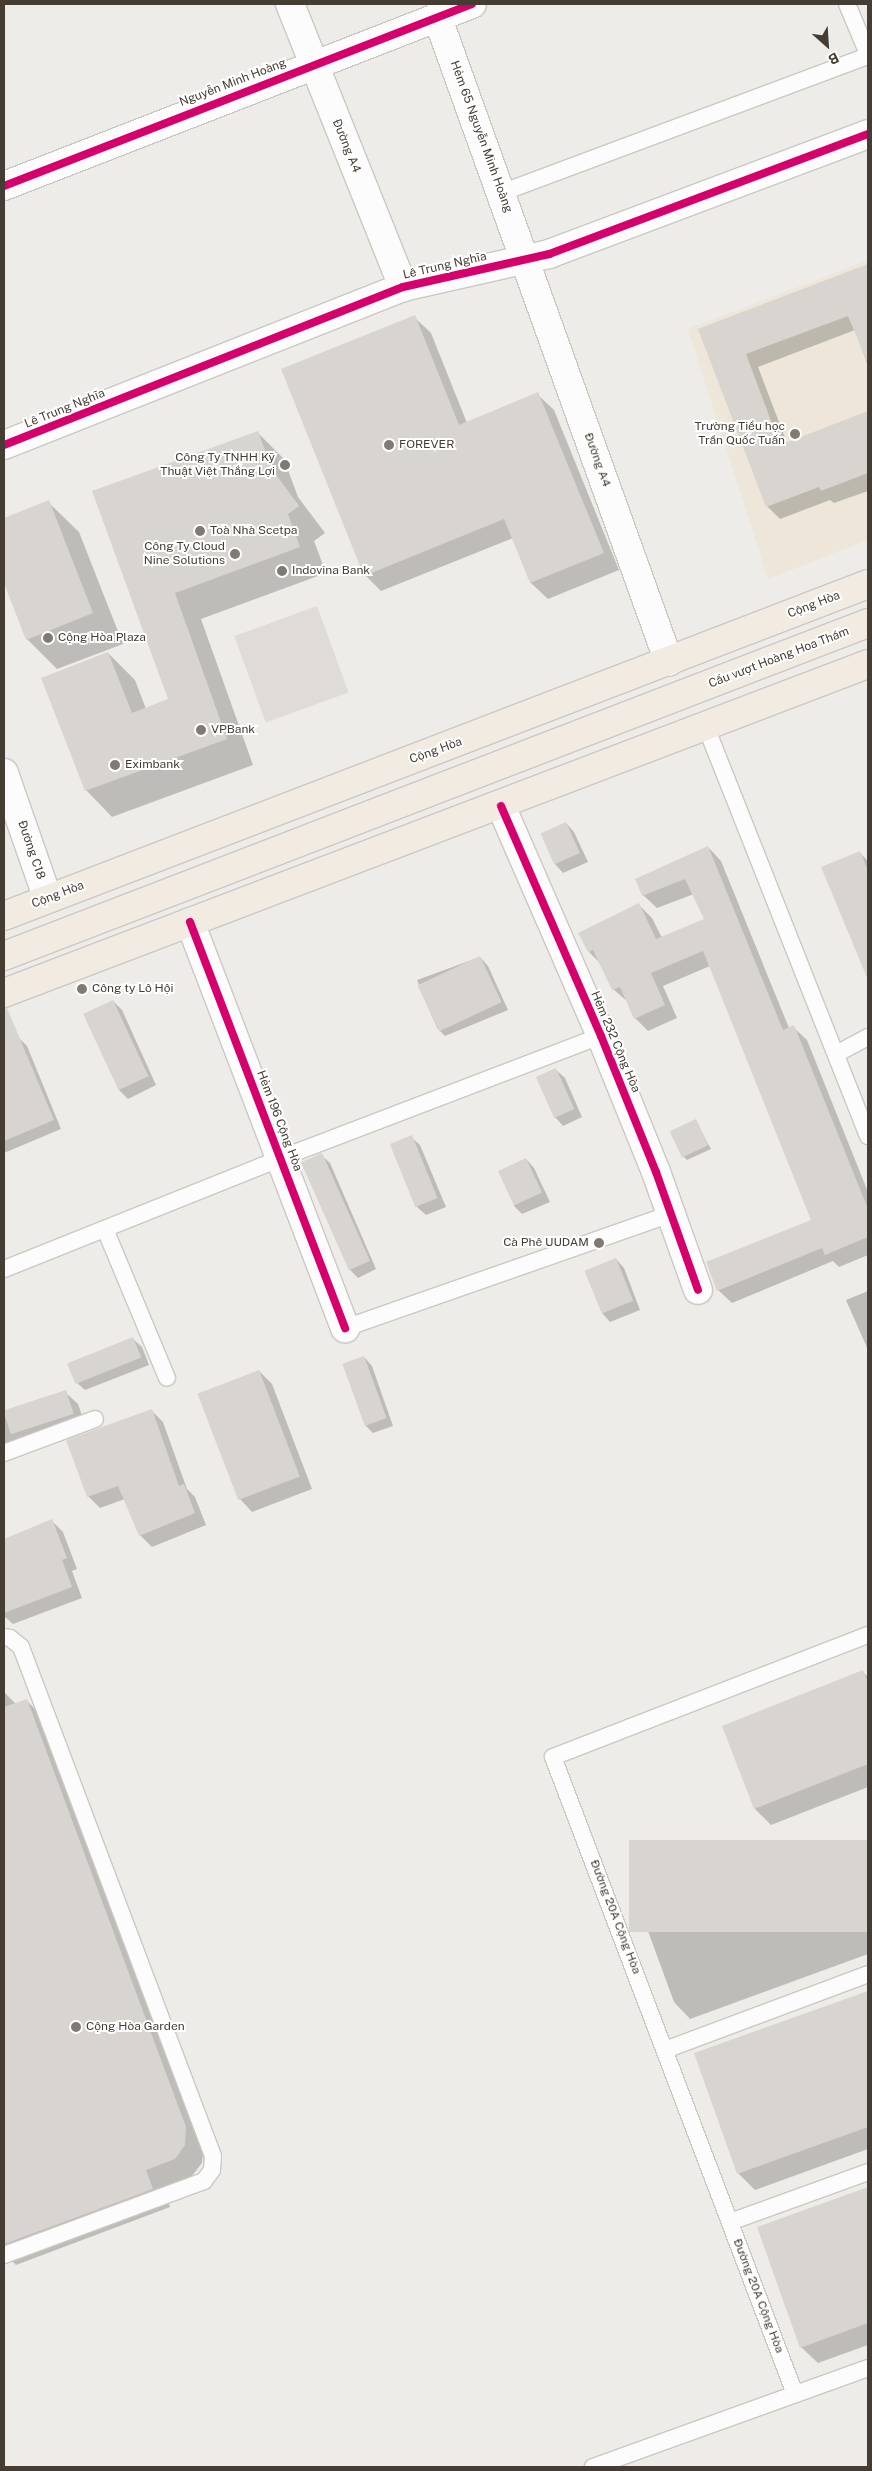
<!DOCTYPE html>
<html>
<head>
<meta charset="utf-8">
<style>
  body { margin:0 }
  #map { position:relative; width:872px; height:2471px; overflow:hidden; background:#eeece8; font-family:"Public Sans",sans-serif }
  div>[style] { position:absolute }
  .education>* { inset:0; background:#ede6d9 }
  .parking>* { inset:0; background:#dedbd8; transform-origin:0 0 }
  .shadow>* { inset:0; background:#0003 }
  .building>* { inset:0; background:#d8d5d0; transform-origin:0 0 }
  .roads { filter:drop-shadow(1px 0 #cbc8c4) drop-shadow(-1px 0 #cbc8c4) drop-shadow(0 1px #cbc8c4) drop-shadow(0 -1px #cbc8c4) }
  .service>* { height:16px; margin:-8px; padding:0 8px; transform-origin:8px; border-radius:8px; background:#fcfcfc }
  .minor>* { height:28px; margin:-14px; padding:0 14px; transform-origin:14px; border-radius:14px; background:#fcfcfc }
  .primary>* { height:28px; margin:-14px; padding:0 14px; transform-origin:14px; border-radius:14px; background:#f1ebe2 }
  .cycleway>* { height:8px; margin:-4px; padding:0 4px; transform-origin:4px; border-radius:4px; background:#d6006c }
  .dots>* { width:14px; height:14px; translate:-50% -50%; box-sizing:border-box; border:2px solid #fff; border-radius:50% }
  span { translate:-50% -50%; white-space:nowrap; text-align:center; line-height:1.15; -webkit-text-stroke:4px #fff; paint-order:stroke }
  .street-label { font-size:12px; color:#453d34 }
  .poi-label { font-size:12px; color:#453d34 }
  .right { translate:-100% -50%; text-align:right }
  .left { translate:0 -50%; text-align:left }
  .frame { position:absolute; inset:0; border:5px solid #453d34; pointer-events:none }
  .north { position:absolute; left:802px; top:20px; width:50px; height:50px; -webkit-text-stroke:4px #fff; paint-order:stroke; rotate:154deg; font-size:14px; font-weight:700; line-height:20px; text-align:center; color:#453d34 }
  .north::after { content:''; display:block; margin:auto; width:18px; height:22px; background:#453d34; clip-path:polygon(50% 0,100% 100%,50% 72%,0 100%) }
</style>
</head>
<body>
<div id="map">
  <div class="education">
    <div style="clip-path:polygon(868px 260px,868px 540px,768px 579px,688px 329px)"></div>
  </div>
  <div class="parking">
    <div style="left:317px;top:606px;width:92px;height:88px;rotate:70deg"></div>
  </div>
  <div class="shadow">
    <div style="clip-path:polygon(868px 265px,868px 366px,855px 330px,758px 367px,787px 443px,868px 412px,868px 491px,834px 503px,830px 500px,780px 519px,767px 506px,700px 329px)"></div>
    <div style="clip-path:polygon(414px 317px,431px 333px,467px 423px,537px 394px,554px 410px,619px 570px,548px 599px,531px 583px,513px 538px,381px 591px,365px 575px)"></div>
    <div style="clip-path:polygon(257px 432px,284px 459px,298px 497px,325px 533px,314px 541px,326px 573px,201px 619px,253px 765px,112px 817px,86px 790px,108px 653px,135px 680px,146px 709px,169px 700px,94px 492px)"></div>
    <div style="clip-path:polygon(48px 502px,79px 532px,123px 644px,57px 669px,27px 639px,4px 580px,4px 519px)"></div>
    <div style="clip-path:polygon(566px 823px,574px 832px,588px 862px,563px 873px,555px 864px)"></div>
    <div style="clip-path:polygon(708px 847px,721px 861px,789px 1028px,793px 1027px,807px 1040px,868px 1192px,868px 1255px,839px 1267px,833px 1261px,732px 1303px,718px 1290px,812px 1220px,710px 966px,663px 986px,677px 1018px,648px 1031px,635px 1018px,628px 1002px,613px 989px,601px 964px,589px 952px,639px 905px,652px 918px,662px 938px,706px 920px,694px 894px,657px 908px,643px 895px)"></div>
    <div style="clip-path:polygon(860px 853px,868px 861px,868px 978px,823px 868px)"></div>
    <div style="clip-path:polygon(480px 957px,488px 966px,508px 1010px,445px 1036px,437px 1028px,417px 980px)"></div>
    <div style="clip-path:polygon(113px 1001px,122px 1010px,156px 1085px,128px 1099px,119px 1090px)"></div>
    <div style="clip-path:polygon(18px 1037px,27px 1046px,61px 1129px,4px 1153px,4px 1043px)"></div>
    <div style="clip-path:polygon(556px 1070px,565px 1078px,582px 1117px,563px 1126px,555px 1117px)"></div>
    <div style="clip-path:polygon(695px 1120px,711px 1149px,687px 1160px,683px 1156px)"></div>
    <div style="clip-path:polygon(411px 1137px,420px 1145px,446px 1207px,426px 1215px,417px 1207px,391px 1145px)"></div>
    <div style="clip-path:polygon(321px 1155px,330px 1163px,376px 1269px,358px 1278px,349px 1269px)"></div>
    <div style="clip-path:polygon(526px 1159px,534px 1168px,550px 1202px,522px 1214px,514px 1206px)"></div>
    <div style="clip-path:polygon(616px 1259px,624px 1268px,640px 1310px,610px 1322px,602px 1313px)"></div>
    <div style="clip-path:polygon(868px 1291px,868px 1350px,846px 1300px)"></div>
    <div style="clip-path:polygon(133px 1339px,142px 1347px,149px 1365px,85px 1390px,76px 1382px,69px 1363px)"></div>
    <div style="clip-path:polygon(364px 1357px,372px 1366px,393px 1426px,373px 1433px,365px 1425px,343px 1364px)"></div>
    <div style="clip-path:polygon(259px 1371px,272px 1384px,312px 1489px,252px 1512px,240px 1499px)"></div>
    <div style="clip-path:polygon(65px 1392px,78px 1404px,86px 1427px,4px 1458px,4px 1414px)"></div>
    <div style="clip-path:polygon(151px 1410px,163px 1422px,187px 1489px,195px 1497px,206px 1525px,152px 1547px,140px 1535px,125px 1499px,100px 1508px,88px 1496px)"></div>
    <div style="clip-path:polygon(52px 1521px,63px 1532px,77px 1569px,72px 1571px,82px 1598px,13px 1624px,4px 1616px,4px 1540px)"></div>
    <div style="clip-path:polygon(863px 1672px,868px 1677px,868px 1787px,771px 1825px,755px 1809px)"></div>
    <div style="clip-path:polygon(4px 1692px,16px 1704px,26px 1700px,44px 1718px,204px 2146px,202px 2163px,192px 2176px,163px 2188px,170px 2207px,16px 2265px,4px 2253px)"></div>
    <div style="clip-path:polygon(868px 1841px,868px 1954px,690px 2019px,674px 2002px,645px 1923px)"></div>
    <div style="clip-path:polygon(868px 1992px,868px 2149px,755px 2190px,738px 2173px,695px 2054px)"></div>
    <div style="clip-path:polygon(868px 2188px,868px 2345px,818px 2363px,801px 2347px,759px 2228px)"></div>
  </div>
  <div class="building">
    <div style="clip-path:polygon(868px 264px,868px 364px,848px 316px,746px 354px,780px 445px,868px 411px,868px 473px,821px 491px,819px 487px,766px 507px,698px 329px)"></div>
    <div style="clip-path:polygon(415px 315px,459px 425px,538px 392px,604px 553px,530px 583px,504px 519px,364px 576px,281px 369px)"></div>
    <div style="clip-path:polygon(258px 431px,272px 469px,299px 506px,288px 514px,300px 547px,175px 593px,227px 739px,85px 791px,41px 678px,108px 652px,132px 713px,168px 699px,92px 491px)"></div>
    <div style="clip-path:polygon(49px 500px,93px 613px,26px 640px,4px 583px,4px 518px)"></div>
    <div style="left:566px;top:822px;width:34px;height:28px;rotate:66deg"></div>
    <div style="clip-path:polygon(708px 846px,783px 1030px,794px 1025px,868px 1209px,868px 1237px,825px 1255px,822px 1248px,717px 1291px,706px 1262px,811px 1220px,703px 951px,651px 973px,665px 1005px,634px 1019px,620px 987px,612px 990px,593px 950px,588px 952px,578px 933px,639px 903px,656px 939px,704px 919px,685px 879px,642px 896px,635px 879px)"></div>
    <div style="clip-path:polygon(860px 851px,868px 871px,868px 980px,821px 867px)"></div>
    <div style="left:480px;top:956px;width:51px;height:69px;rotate:65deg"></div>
    <div style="left:113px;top:1000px;width:84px;height:33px;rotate:65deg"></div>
    <div style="clip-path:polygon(4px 1008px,7px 1008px,54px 1120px,4px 1141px)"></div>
    <div style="left:556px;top:1068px;width:45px;height:22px;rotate:66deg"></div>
    <div style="left:696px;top:1119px;width:29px;height:29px;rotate:65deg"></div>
    <div style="left:412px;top:1135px;width:68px;height:24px;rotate:68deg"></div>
    <div style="left:322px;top:1153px;width:118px;height:23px;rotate:66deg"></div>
    <div style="left:526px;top:1158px;width:38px;height:31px;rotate:65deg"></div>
    <div style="left:616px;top:1258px;width:46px;height:34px;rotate:68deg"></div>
    <div style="left:133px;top:1337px;width:22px;height:71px;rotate:68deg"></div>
    <div style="left:364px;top:1356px;width:66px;height:23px;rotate:70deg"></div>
    <div style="left:259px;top:1370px;width:114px;height:66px;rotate:69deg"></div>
    <div style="left:66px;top:1390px;width:25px;height:66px;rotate:72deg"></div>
    <div style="clip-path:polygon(152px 1409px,179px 1486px,184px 1484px,195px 1513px,139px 1536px,118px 1486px,87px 1497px,66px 1440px)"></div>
    <div style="clip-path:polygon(52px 1519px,67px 1558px,62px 1560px,72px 1587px,4px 1613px,4px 1539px)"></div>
    <div style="clip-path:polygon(863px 1670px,868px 1683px,868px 1764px,754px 1809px,722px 1726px)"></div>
    <div style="clip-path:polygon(27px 1699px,186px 2127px,185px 2145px,175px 2159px,146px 2170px,153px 2189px,4px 2244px,4px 1707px)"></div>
    <div style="left:868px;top:1840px;width:92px;height:239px;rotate:90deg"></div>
    <div style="clip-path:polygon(868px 1991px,868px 2127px,737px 2174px,694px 2053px)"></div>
    <div style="clip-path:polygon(868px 2187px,868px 2323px,800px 2348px,757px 2227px)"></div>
  </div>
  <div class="roads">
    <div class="service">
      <div style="left:847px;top:4px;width:54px;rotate:67.2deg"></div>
      <div style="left:501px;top:193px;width:392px;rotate:-20.5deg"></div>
      <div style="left:706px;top:727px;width:440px;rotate:68.4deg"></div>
      <div style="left:836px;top:1054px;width:36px;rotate:-28deg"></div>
      <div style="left:105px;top:1229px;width:161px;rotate:67.4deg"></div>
      <div style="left:4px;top:1269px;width:298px;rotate:-21.8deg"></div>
      <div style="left:281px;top:1158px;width:342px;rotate:-20.9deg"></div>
      <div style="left:345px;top:1328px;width:345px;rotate:-19.3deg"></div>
      <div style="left:4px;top:1453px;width:97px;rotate:-20.5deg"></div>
      <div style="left:4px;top:1637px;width:6px;rotate:9deg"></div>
      <div style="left:10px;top:1638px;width:14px;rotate:39deg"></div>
      <div style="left:21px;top:1647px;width:544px;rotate:69.33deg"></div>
      <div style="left:213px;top:2156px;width:14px;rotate:94deg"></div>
      <div style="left:212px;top:2170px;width:14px;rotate:126deg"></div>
      <div style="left:204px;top:2181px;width:213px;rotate:159.7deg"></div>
      <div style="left:665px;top:2050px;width:217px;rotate:-20.5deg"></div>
      <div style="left:730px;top:2222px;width:147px;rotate:-19.9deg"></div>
      <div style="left:795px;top:2394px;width:681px;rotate:-110.8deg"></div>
      <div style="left:553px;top:1757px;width:338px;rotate:-21.2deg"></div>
      <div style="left:593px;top:2467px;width:292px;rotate:-19.8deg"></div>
    </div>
    <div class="minor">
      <div style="left:290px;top:4px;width:305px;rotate:68.2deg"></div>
      <div style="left:437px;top:16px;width:686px;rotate:70.25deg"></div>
      <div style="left:4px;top:186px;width:502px;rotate:-21.25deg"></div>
      <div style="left:4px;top:445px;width:429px;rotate:-21.6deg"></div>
      <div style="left:403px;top:287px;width:150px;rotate:-12.7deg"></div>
      <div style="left:549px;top:254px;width:341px;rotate:-20.6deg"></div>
      <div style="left:4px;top:773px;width:133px;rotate:70.8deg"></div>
      <div style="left:501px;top:806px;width:251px;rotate:66.5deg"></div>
      <div style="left:601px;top:1036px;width:147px;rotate:68deg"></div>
      <div style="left:656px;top:1172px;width:125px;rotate:70.4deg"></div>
      <div style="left:190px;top:922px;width:435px;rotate:69.1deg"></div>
    </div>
    <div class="primary">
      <div style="left:4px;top:916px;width:926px;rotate:-21.02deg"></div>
      <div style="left:4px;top:956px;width:926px;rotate:-21.08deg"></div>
      <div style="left:4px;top:993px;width:925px;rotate:-20.85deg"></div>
    </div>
  </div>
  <div class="cycleway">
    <div style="left:4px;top:186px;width:502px;rotate:-21.25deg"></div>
    <div style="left:4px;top:445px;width:429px;rotate:-21.6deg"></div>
    <div style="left:403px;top:287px;width:150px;rotate:-12.7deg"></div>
    <div style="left:549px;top:254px;width:341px;rotate:-20.6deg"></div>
    <div style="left:501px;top:806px;width:251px;rotate:66.5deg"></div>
    <div style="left:601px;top:1036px;width:147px;rotate:68deg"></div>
    <div style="left:656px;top:1172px;width:125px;rotate:70.4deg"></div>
    <div style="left:190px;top:922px;width:435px;rotate:69.1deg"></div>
  </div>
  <div class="dots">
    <div style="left:795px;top:434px;background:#807a73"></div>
    <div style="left:389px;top:445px;background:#807a73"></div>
    <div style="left:285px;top:465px;background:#807a73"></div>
    <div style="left:200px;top:531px;background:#807a73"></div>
    <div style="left:235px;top:554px;background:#807a73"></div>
    <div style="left:282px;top:571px;background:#807a73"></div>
    <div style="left:48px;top:638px;background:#807a73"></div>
    <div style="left:201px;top:730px;background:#807a73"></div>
    <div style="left:115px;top:765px;background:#807a73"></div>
    <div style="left:82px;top:989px;background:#807a73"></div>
    <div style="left:599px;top:1243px;background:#807a73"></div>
    <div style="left:76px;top:2027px;background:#807a73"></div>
  </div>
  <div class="street-label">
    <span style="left:233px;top:83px;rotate:-21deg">Nguyễn Minh Hoàng</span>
    <span style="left:481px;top:137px;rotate:70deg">Hẻm 65 Nguyễn Minh Hoàng</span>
    <span style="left:346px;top:146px;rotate:68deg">Đường A4</span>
    <span style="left:445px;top:266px;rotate:-13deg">Lê Trung Nghĩa</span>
    <span style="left:65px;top:409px;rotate:-22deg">Lê Trung Nghĩa</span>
    <span style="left:597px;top:460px;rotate:70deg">Đường A4</span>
    <span style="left:814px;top:605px;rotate:-21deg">Cộng Hòa</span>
    <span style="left:779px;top:658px;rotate:-21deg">Cầu vượt Hoàng Hoa Thám</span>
    <span style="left:436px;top:751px;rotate:-20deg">Cộng Hòa</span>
    <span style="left:31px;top:850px;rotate:71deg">Đường C18</span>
    <span style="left:58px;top:895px;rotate:-21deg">Cộng Hòa</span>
    <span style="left:615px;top:1042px;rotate:67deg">Hẻm 232 Cộng Hòa</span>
    <span style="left:279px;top:1121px;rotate:69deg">Hẻm 196 Cộng Hòa</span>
    <span style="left:615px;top:1917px;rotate:69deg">Đường 20A Cộng Hòa</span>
    <span style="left:758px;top:2296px;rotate:69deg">Đường 20A Cộng Hòa</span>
  </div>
  <div class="poi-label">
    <span class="right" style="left:785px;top:434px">Trường Tiểu học<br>Trần Quốc Tuấn</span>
    <span class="left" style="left:399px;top:445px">FOREVER</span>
    <span class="right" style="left:275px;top:465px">Công Ty TNHH Kỹ<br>Thuật Việt Thắng Lợi</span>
    <span class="left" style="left:210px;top:531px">Toà Nhà Scetpa</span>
    <span class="right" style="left:225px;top:554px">Công Ty Cloud<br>Nine Solutions</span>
    <span class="left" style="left:292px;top:571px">Indovina Bank</span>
    <span class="left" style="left:58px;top:638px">Cộng Hòa Plaza</span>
    <span class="left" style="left:211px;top:730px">VPBank</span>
    <span class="left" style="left:125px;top:765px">Eximbank</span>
    <span class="left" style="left:92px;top:989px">Công ty Lô Hội</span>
    <span class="right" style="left:589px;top:1243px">Cà Phê UUDAM</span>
    <span class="left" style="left:86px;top:2027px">Cộng Hòa Garden</span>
  </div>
  <div class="frame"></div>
  <div class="north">B</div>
</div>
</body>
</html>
